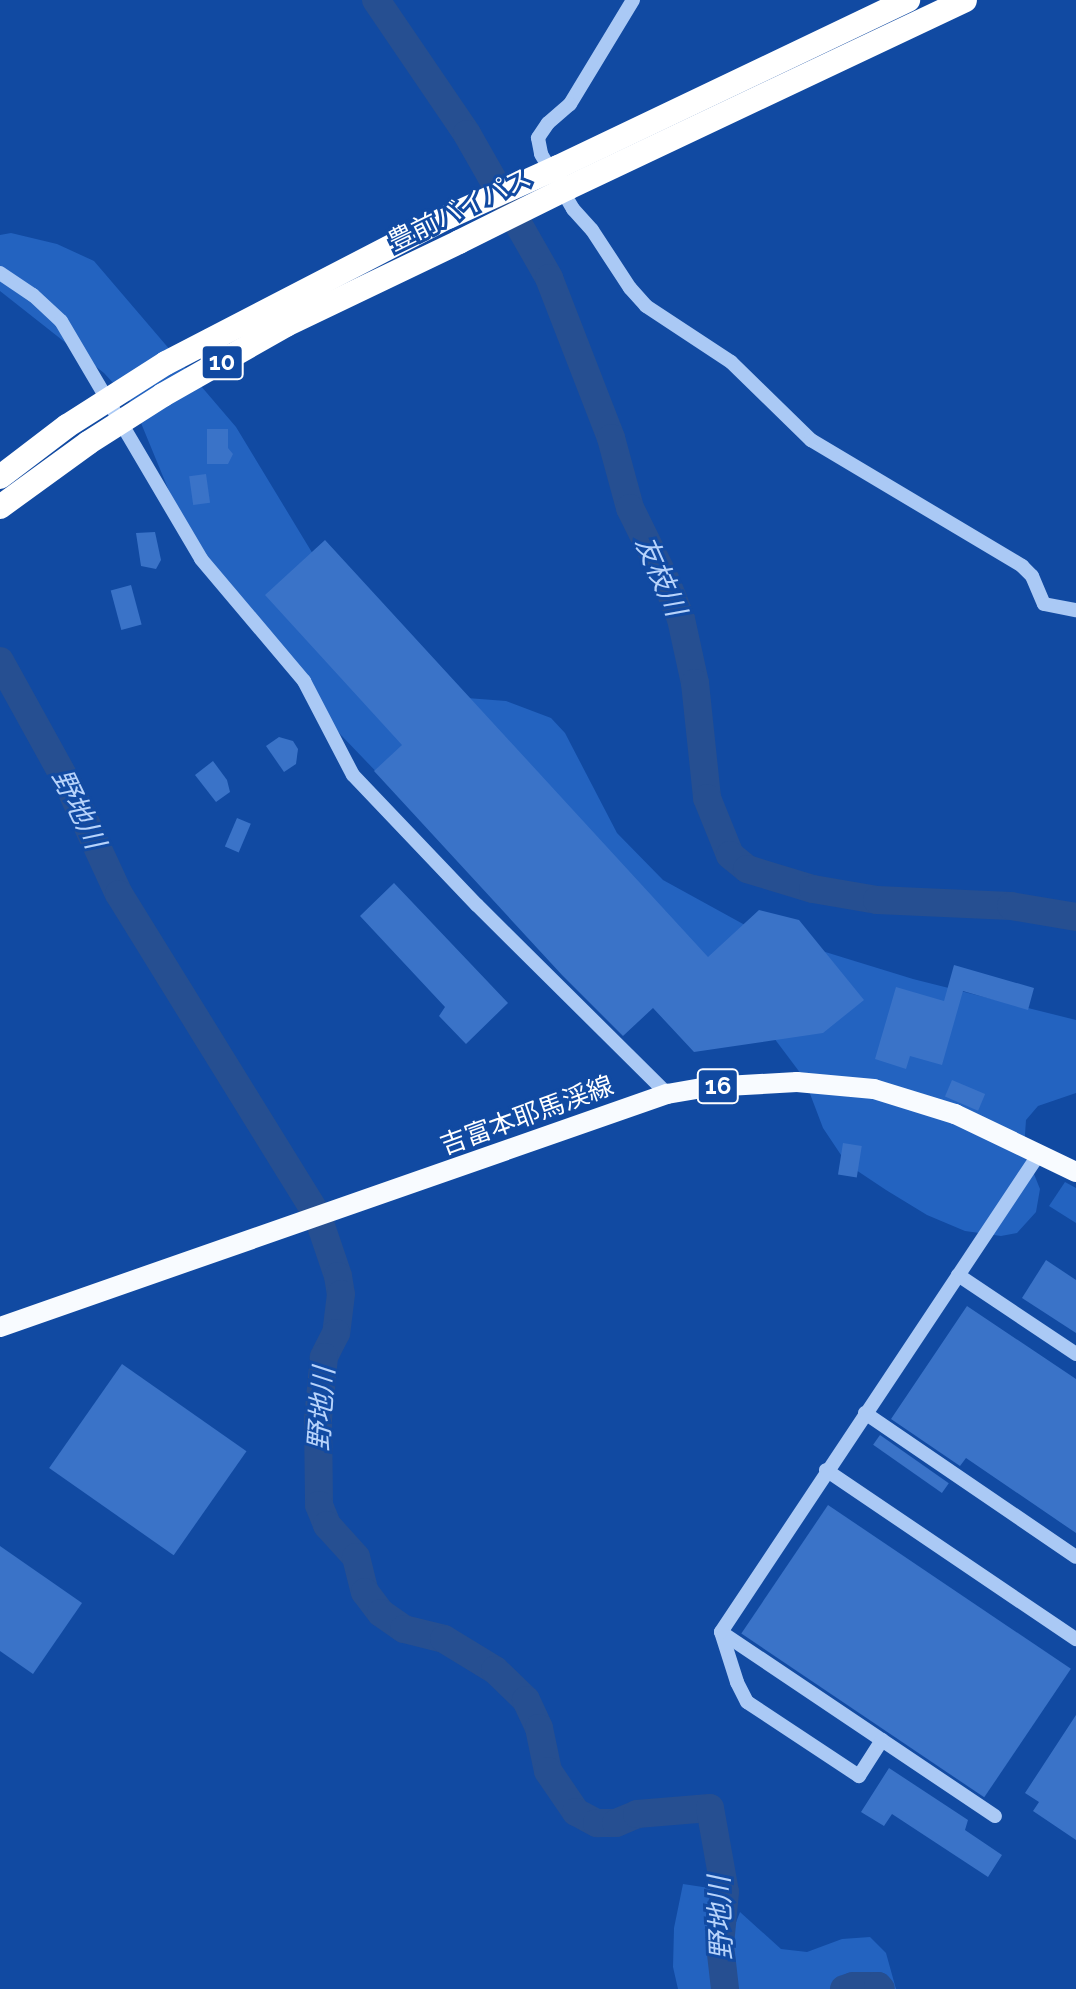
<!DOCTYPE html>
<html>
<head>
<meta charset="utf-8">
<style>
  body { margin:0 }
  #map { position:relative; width:1076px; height:1989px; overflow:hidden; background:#114aa2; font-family:Raleway,"Noto Sans JP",sans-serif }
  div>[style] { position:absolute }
  .green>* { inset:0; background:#2363c0 }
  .river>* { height:28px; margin:-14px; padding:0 14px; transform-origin:14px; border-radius:14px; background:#264f91 }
  .building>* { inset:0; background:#3a73c8; transform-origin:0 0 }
  .minor>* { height:14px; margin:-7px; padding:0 7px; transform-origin:7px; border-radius:7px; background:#aac9f5 }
  .major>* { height:20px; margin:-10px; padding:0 10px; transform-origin:10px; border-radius:10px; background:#f8fbff }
  .highway>* { height:24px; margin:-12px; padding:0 12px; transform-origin:12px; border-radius:12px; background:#fff }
  .highway-bridge>* { height:24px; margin:-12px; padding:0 12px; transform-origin:12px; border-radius:12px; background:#fff }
  span { translate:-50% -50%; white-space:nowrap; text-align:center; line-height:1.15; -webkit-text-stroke:6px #114aa2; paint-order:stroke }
  .shield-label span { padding:2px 6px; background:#114aa2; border:2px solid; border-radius:6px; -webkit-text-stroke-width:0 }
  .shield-label { font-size:24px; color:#fff; font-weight:700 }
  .street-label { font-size:26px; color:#fff }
  .water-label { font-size:28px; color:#b7d3fb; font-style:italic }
</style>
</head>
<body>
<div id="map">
  <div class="green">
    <div style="clip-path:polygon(11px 233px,57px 244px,94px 261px,236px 427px,322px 569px,467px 698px,506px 701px,551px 718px,565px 733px,617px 833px,663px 880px,754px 930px,913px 979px,1076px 1020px,1076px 1093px,1038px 1106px,1026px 1120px,1024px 1149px,1040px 1189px,1036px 1212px,1017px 1233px,1001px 1236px,965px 1231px,927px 1215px,886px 1190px,847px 1164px,823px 1128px,804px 1078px,768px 1030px,434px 832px,340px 734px,223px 588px,176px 508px,134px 406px,104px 373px,0 291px,0 235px)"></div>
    <div style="clip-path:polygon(1065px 1182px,1076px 1188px,1076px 1223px,1049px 1206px)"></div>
    <div style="clip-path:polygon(683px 1884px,716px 1889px,735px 1925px,740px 1912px,781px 1949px,807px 1952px,842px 1939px,870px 1937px,886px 1953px,896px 1989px,678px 1989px,673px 1967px,674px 1928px)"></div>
  </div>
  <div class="river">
    <div style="left:376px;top:0;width:162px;rotate:55.8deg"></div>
    <div style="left:467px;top:134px;width:166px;rotate:60.3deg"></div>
    <div style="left:549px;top:278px;width:172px;rotate:68.8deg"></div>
    <div style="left:611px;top:438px;width:73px;rotate:74.8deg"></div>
    <div style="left:630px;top:508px;width:81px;rotate:63.7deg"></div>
    <div style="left:666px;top:581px;width:41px;rotate:68.5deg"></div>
    <div style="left:681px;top:619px;width:66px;rotate:77.7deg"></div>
    <div style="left:695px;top:683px;width:116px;rotate:84deg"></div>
    <div style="left:707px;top:798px;width:61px;rotate:68deg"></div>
    <div style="left:730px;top:855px;width:22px;rotate:39deg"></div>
    <div style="left:747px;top:869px;width:69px;rotate:16.9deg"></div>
    <div style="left:813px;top:889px;width:65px;rotate:9.8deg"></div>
    <div style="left:877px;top:900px;width:134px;rotate:2.6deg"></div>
    <div style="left:1011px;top:906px;width:66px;rotate:9.6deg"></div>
    <div style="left:0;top:661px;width:143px;rotate:61.1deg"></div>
    <div style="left:69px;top:786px;width:119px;rotate:65.2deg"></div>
    <div style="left:119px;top:894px;width:376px;rotate:58.3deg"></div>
    <div style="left:317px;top:1214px;width:65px;rotate:71.3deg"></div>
    <div style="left:338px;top:1276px;width:18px;rotate:81deg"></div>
    <div style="left:341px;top:1294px;width:39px;rotate:97deg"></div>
    <div style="left:336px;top:1333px;width:27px;rotate:117deg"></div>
    <div style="left:324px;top:1357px;width:62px;rotate:95.5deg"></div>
    <div style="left:318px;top:1419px;width:86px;rotate:89.3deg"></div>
    <div style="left:319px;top:1505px;width:22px;rotate:68deg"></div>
    <div style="left:327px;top:1525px;width:43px;rotate:47.8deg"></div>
    <div style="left:356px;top:1557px;width:36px;rotate:76deg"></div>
    <div style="left:365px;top:1592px;width:26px;rotate:53deg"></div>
    <div style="left:381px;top:1613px;width:28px;rotate:35deg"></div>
    <div style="left:404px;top:1629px;width:41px;rotate:14deg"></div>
    <div style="left:444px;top:1639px;width:60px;rotate:31.3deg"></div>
    <div style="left:495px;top:1670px;width:43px;rotate:44.1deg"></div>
    <div style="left:526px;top:1700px;width:31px;rotate:65deg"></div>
    <div style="left:539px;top:1728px;width:44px;rotate:78.2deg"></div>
    <div style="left:548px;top:1771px;width:50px;rotate:55.7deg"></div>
    <div style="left:576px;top:1812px;width:24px;rotate:28deg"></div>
    <div style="left:597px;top:1823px;width:19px"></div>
    <div style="left:616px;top:1823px;width:23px;rotate:-23deg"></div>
    <div style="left:637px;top:1814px;width:73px;rotate:-4.7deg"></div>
    <div style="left:710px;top:1808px;width:85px;rotate:79.9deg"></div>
    <div style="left:725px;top:1892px;width:53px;rotate:95.4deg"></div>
    <div style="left:720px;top:1945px;width:44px;rotate:83.5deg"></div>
    <div style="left:844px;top:1989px;width:9px;rotate:-18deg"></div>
    <div style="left:853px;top:1986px;width:25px"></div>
    <div style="left:878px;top:1986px;width:4px;rotate:45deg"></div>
  </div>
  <div class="building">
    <div style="clip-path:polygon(207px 429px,228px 429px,228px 448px,233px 454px,228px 464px,207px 464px)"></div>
    <div style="left:206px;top:474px;width:29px;height:17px;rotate:82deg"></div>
    <div style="clip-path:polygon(155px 532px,161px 560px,156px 569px,141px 566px,136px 533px)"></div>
    <div style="clip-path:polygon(325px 540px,708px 957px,759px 910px,799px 920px,864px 1000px,823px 1033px,694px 1052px,653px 1008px,623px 1036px,562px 975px,374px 771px,402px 745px,265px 595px)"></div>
    <div style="left:131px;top:585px;width:41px;height:21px;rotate:75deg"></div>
    <div style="clip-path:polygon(279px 737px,293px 741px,298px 749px,296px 764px,284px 772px,266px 746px)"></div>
    <div style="clip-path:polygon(213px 761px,227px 780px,230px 792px,216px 802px,195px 775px)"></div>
    <div style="left:237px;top:818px;width:15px;height:31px;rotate:23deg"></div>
    <div style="clip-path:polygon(394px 883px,508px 1003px,466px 1044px,439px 1016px,445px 1007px,360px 916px)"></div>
    <div style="clip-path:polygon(954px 965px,1034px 988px,1028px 1010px,963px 991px,942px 1065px,910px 1056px,906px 1069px,875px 1059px,896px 987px,944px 1001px)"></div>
    <div style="left:952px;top:1080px;width:36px;height:18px;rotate:23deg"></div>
    <div style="left:843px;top:1143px;width:19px;height:32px;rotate:9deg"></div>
    <div style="clip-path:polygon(1046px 1260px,1076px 1280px,1076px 1333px,1022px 1298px)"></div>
    <div style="clip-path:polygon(967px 1306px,1076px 1379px,1076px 1533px,966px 1458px,960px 1466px,891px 1419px)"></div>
    <div style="left:122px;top:1364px;width:152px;height:127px;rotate:35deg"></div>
    <div style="left:880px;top:1435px;width:84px;height:12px;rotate:35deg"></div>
    <div style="left:828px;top:1505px;width:293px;height:155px;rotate:34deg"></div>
    <div style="clip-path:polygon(0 1546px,82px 1603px,33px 1674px,0 1651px)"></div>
    <div style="clip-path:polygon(1076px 1715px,1076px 1840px,1033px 1811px,1039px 1802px,1025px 1793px)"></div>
    <div style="clip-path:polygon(889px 1768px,968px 1820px,965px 1830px,1002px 1855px,988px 1877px,892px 1814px,884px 1826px,861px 1812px)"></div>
  </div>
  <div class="minor">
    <div style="left:633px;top:0;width:122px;rotate:121.2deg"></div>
    <div style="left:570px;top:104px;width:29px;rotate:139deg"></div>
    <div style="left:548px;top:123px;width:18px;rotate:124deg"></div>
    <div style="left:538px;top:138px;width:16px;rotate:79deg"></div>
    <div style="left:541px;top:154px;width:64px;rotate:59.8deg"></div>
    <div style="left:573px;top:209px;width:28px;rotate:48deg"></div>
    <div style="left:592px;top:230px;width:69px;rotate:56.8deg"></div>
    <div style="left:630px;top:288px;width:24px;rotate:48deg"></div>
    <div style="left:646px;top:306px;width:102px;rotate:33.4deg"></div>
    <div style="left:731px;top:362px;width:112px;rotate:44.3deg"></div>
    <div style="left:811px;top:440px;width:246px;rotate:30.8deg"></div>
    <div style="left:1022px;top:566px;width:14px;rotate:45deg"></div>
    <div style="left:1032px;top:576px;width:30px;rotate:67deg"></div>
    <div style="left:1044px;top:604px;width:33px;rotate:11deg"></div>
    <div style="left:0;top:273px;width:40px;rotate:34deg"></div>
    <div style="left:33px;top:295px;width:38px;rotate:43deg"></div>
    <div style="left:61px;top:321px;width:276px;rotate:59.5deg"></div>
    <div style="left:201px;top:559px;width:160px;rotate:49.8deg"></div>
    <div style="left:304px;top:681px;width:106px;rotate:62.5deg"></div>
    <div style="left:353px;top:775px;width:180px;rotate:46.4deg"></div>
    <div style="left:477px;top:905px;width:268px;rotate:44.8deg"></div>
    <div style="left:958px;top:1275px;width:142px;rotate:33.8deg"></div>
    <div style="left:865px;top:1413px;width:255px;rotate:34.3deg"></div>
    <div style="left:826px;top:1470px;width:302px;rotate:34.1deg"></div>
    <div style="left:721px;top:1632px;width:330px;rotate:33.9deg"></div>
    <div style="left:882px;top:1740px;width:43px;rotate:122.6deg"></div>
    <div style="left:859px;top:1776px;width:134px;rotate:-146.5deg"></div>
    <div style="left:747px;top:1702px;width:22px;rotate:-117deg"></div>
    <div style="left:737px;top:1682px;width:52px;rotate:-107.7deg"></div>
    <div style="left:721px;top:1632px;width:574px;rotate:-56.37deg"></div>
  </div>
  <div class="major">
    <div style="left:0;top:1327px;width:707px;rotate:-19.26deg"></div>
    <div style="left:667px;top:1094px;width:42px;rotate:-9.7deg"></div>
    <div style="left:708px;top:1087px;width:89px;rotate:-3.2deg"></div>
    <div style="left:797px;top:1082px;width:77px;rotate:5.2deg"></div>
    <div style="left:874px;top:1089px;width:85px;rotate:17.2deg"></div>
    <div style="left:955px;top:1114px;width:134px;rotate:25.6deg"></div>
  </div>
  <div class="highway">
    <div style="left:558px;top:167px;width:388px;rotate:-25.5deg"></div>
    <div style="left:568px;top:188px;width:439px;rotate:-25.3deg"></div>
    <div style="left:0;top:477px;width:84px;rotate:-37.3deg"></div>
    <div style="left:67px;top:426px;width:117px;rotate:-32.5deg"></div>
    <div style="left:166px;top:363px;width:318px;rotate:-27.4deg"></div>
    <div style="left:0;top:507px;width:109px;rotate:-36deg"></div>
    <div style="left:88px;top:443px;width:89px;rotate:-32.6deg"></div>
    <div style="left:163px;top:395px;width:142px;rotate:-29.6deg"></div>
    <div style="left:286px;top:325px;width:192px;rotate:-25.6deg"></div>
  </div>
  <div class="highway-bridge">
    <div style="left:448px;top:217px;width:121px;rotate:-24.4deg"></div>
    <div style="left:459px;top:242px;width:122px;rotate:-26.4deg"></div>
  </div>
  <div class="shield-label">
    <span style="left:222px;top:362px">10</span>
    <span style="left:718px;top:1086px">16</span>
  </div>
  <div class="street-label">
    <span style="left:460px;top:210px;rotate:-26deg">豊前バイパス</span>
    <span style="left:527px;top:1116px;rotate:-20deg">吉富本耶馬渓線</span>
  </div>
  <div class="water-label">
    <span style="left:660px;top:576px;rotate:66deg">友枝川</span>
    <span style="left:78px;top:809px;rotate:64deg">野地川</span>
    <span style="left:322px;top:1409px;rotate:-86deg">野地川</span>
    <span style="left:721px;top:1918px;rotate:-92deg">野地川</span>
  </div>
</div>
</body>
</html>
